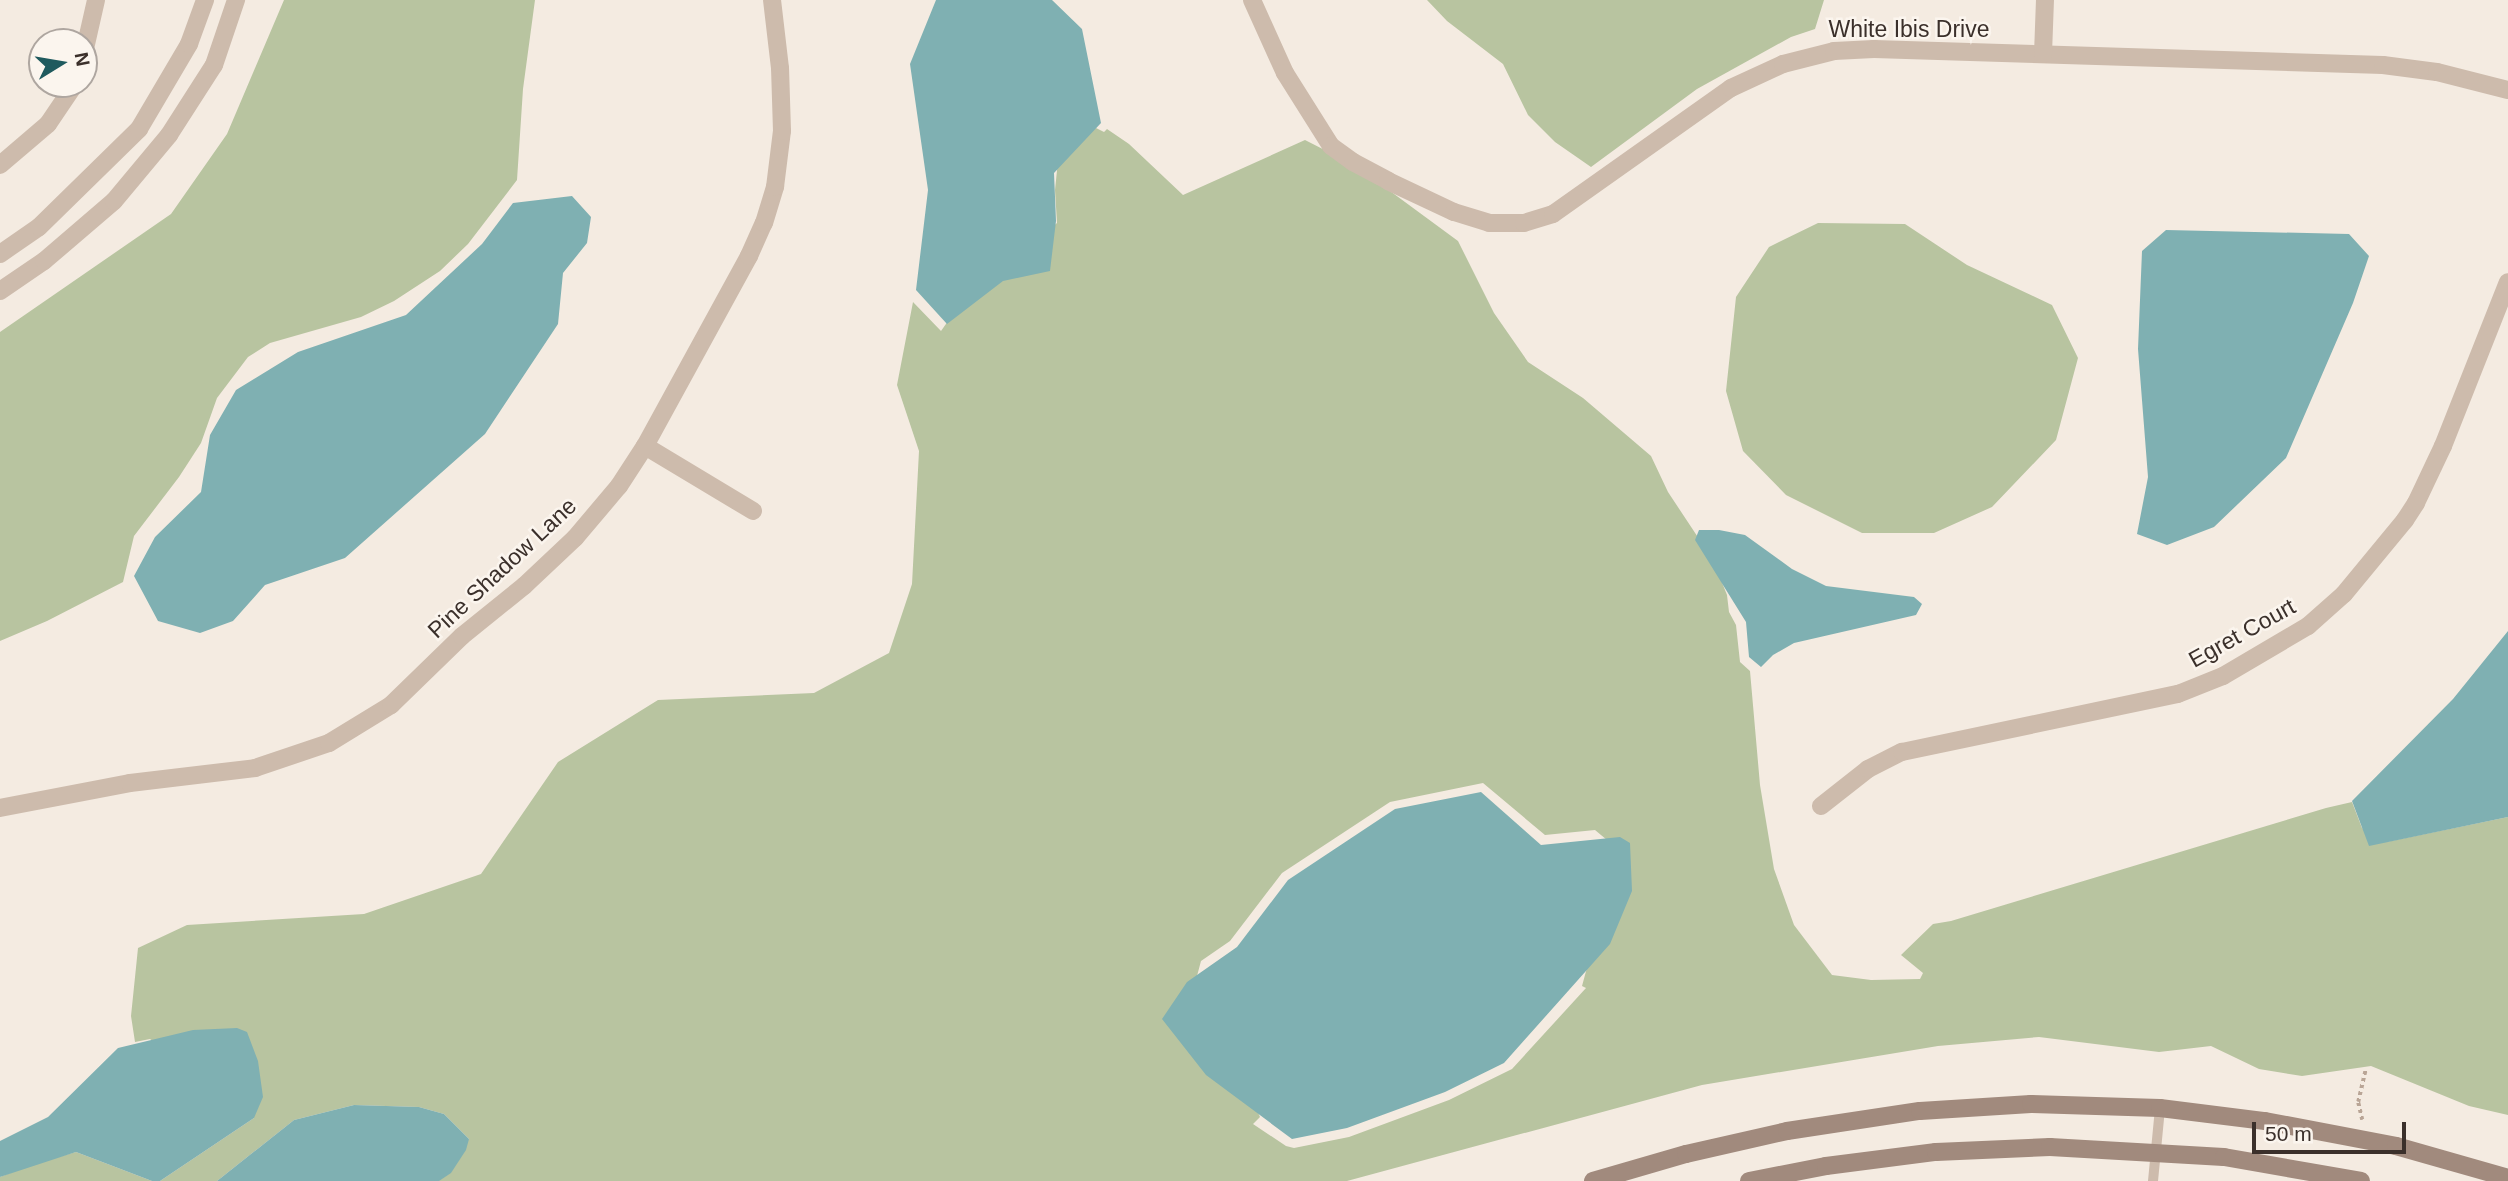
<!DOCTYPE html>
<html>
<head>
<meta charset="utf-8">
<style>
  body { margin:0 }
  #map { position:relative; width:2508px; height:1181px; overflow:hidden; background:#f4ebe1; font-family:Helvetica,sans-serif }
  div>[style] { position:absolute }
  .green>* { inset:0; background:#b8c4a0 }
  .water>* { inset:0; background:#7fb0b2 }
  .path>* { height:3.5px; margin-top:-1.75px; transform-origin:0; background:repeating-linear-gradient(90deg,#b9a596 0 3.5px,transparent 0 7px) }
  .service>* { height:10px; margin:-5px; padding:0 5px; transform-origin:5px; border-radius:5px; background:#cdbbac }
  .minor>* { height:18px; margin:-9px; padding:0 9px; transform-origin:9px; border-radius:9px; background:#cdbbac }
  .secondary>* { height:18px; margin:-9px; padding:0 9px; transform-origin:9px; border-radius:9px; background:#a18a7d }
  span { translate:-50% -50%; white-space:nowrap; text-align:center; line-height:1.15; -webkit-text-stroke:5px #fbf5ee; paint-order:stroke }
  .street-label { font-size:23px; color:#3b302b }
  .north { position:absolute; left:28px; top:28px; width:70px; height:70px; box-sizing:border-box; background:#fbf5ee; border:2px solid #aea6a0; border-radius:50%; rotate:79deg; font-size:19px; font-weight:700; line-height:28px; text-align:center; color:#3b302b }
  .north::after { content:''; display:block; margin:auto; width:24px; height:32px; background:#1f5a5e; clip-path:polygon(50% 0,100% 100%,50% 72%,0 100%) }
  .scale { position:absolute; left:2252px; top:1122px; width:154px; height:32px; box-sizing:border-box; border:4px solid #3b302b; border-top:0; padding-left:9px; font-size:21px; line-height:24px; white-space:nowrap; color:#3b302b; -webkit-text-stroke:5px #fbf5ee; paint-order:stroke }
</style>
</head>
<body>
<div id="map">
  <div class="green">
    <div style="clip-path:polygon(284px 0,535px 0,523px 89px,517px 180px,468px 244px,440px 271px,394px 301px,361px 317px,270px 343px,248px 357px,217px 398px,201px 443px,179px 477px,134px 536px,123px 582px,47px 621px,0 641px,0 332px,171px 214px,227px 134px)"></div>
    <div style="clip-path:polygon(1427px 0,1824px 0,1815px 29px,1791px 37px,1697px 89px,1591px 167px,1555px 142px,1528px 115px,1503px 64px,1447px 21px)"></div>
    <div style="clip-path:polygon(evenodd,1096px 128px,1104px 132px,1107px 129px,1129px 144px,1183px 195px,1305px 140px,1356px 166px,1458px 241px,1494px 313px,1528px 362px,1583px 398px,1651px 456px,1668px 492px,1713px 560px,1727px 595px,1729px 612px,1736px 625px,1740px 662px,1750px 671px,1760px 785px,1774px 869px,1794px 925px,1832px 975px,1871px 980px,1920px 979px,1923px 973px,1901px 955px,1933px 924px,1951px 921px,2326px 808px,2352px 802px,2362px 828px,2386px 842px,2508px 817px,2508px 1115px,2469px 1106px,2371px 1066px,2302px 1076px,2259px 1069px,2211px 1046px,2159px 1052px,2039px 1037px,1938px 1046px,1702px 1085px,1347px 1181px,424px 1181px,469px 1139px,444px 1114px,419px 1107px,354px 1105px,294px 1120px,217px 1181px,160px 1181px,254px 1118px,150px 1039px,135px 1042px,131px 1016px,138px 948px,187px 925px,364px 914px,481px 874px,558px 762px,658px 700px,814px 693px,889px 653px,912px 584px,919px 451px,897px 385px,913px 302px,941px 331px,953px 314px,1057px 223px,1055px 190px,1059px 151px,1096px 128px,1483px 783px,1545px 835px,1595px 830px,1619px 850px,1582px 986px,1586px 988px,1512px 1069px,1449px 1100px,1349px 1137px,1294px 1148px,1286px 1146px,1253px 1124px,1260px 1117px,1197px 976px,1201px 961px,1230px 941px,1282px 873px,1390px 802px,1483px 783px)"></div>
    <div style="clip-path:polygon(1818px 223px,1905px 224px,1967px 265px,2052px 305px,2078px 358px,2056px 440px,1992px 507px,1934px 533px,1862px 533px,1786px 495px,1743px 451px,1726px 391px,1736px 297px,1769px 247px)"></div>
    <div style="clip-path:polygon(76px 1152px,152px 1181px,0 1181px,0 1177px,30px 1165px)"></div>
  </div>
  <div class="water">
    <div style="clip-path:polygon(936px 0,1052px 0,1082px 29px,1101px 123px,1054px 173px,1056px 221px,1050px 271px,1003px 281px,947px 324px,916px 290px,928px 190px,910px 64px)"></div>
    <div style="clip-path:polygon(572px 196px,591px 217px,587px 243px,563px 273px,558px 324px,485px 434px,345px 558px,265px 585px,233px 621px,200px 633px,158px 621px,134px 576px,155px 537px,201px 492px,210px 435px,236px 390px,298px 352px,406px 315px,482px 244px,513px 203px)"></div>
    <div style="clip-path:polygon(2166px 230px,2349px 234px,2369px 256px,2353px 303px,2286px 458px,2214px 527px,2167px 545px,2137px 534px,2148px 477px,2138px 349px,2142px 251px)"></div>
    <div style="clip-path:polygon(1699px 530px,1719px 530px,1745px 535px,1792px 569px,1826px 586px,1914px 597px,1922px 604px,1916px 615px,1794px 643px,1773px 655px,1761px 667px,1749px 657px,1746px 622px,1695px 540px)"></div>
    <div style="clip-path:polygon(2508px 631px,2508px 817px,2369px 846px,2352px 801px,2453px 699px)"></div>
    <div style="clip-path:polygon(1481px 792px,1541px 845px,1620px 837px,1630px 843px,1632px 891px,1610px 944px,1504px 1063px,1445px 1092px,1347px 1128px,1292px 1139px,1206px 1075px,1162px 1019px,1187px 982px,1237px 947px,1288px 880px,1395px 809px)"></div>
    <div style="clip-path:polygon(237px 1028px,247px 1032px,258px 1061px,263px 1097px,254px 1118px,160px 1181px,152px 1181px,76px 1152px,0 1177px,0 1141px,48px 1117px,118px 1048px,193px 1030px)"></div>
    <div style="clip-path:polygon(354px 1105px,419px 1107px,444px 1114px,469px 1139px,466px 1150px,451px 1173px,439px 1181px,217px 1181px,294px 1120px)"></div>
  </div>
  <div class="path">
    <div style="left:2362px;top:1120px;width:18px;rotate:-103deg"></div>
    <div style="left:2358px;top:1102px;width:32px;rotate:-77deg"></div>
  </div>
  <div class="service">
    <div style="left:2153px;top:1181px;width:73px;rotate:-84.5deg"></div>
  </div>
  <div class="minor">
    <div style="left:1252px;top:0;width:80px;rotate:65.7deg"></div>
    <div style="left:1285px;top:73px;width:86px;rotate:57.8deg"></div>
    <div style="left:1331px;top:146px;width:27px;rotate:36deg"></div>
    <div style="left:1353px;top:162px;width:40px;rotate:28deg"></div>
    <div style="left:1388px;top:181px;width:73px;rotate:25.2deg"></div>
    <div style="left:1454px;top:212px;width:37px;rotate:17deg"></div>
    <div style="left:1489px;top:223px;width:35px"></div>
    <div style="left:1524px;top:223px;width:30px;rotate:-17deg"></div>
    <div style="left:1553px;top:214px;width:218px;rotate:-35.3deg"></div>
    <div style="left:1731px;top:88px;width:57px;rotate:-24.8deg"></div>
    <div style="left:1783px;top:64px;width:53px;rotate:-14.3deg"></div>
    <div style="left:1834px;top:51px;width:40px;rotate:-2.9deg"></div>
    <div style="left:1874px;top:49px;width:509px;rotate:1.8deg"></div>
    <div style="left:2383px;top:65px;width:54px;rotate:7.4deg"></div>
    <div style="left:2437px;top:72px;width:73px;rotate:14.2deg"></div>
    <div style="left:84px;top:53px;width:54px;rotate:-77.2deg"></div>
    <div style="left:2043px;top:54px;width:54px;rotate:-87.9deg"></div>
    <div style="left:0;top:165px;width:63px;rotate:-40.5deg"></div>
    <div style="left:48px;top:124px;width:48px;rotate:-56deg"></div>
    <div style="left:0;top:254px;width:47px;rotate:-34.7deg"></div>
    <div style="left:39px;top:227px;width:140px;rotate:-44.4deg"></div>
    <div style="left:139px;top:129px;width:99px;rotate:-59.5deg"></div>
    <div style="left:189px;top:44px;width:47px;rotate:-70deg"></div>
    <div style="left:0;top:291px;width:53px;rotate:-34.3deg"></div>
    <div style="left:44px;top:261px;width:92px;rotate:-40.6deg"></div>
    <div style="left:114px;top:201px;width:86px;rotate:-50.2deg"></div>
    <div style="left:169px;top:135px;width:83px;rotate:-57.3deg"></div>
    <div style="left:214px;top:65px;width:69px;rotate:-71.3deg"></div>
    <div style="left:645px;top:446px;width:126px;rotate:31deg"></div>
    <div style="left:1821px;top:806px;width:60px;rotate:-38.2deg"></div>
    <div style="left:1868px;top:769px;width:38px;rotate:-27deg"></div>
    <div style="left:1902px;top:752px;width:282px;rotate:-11.9deg"></div>
    <div style="left:2178px;top:694px;width:48px;rotate:-21.8deg"></div>
    <div style="left:2223px;top:676px;width:99px;rotate:-30.5deg"></div>
    <div style="left:2308px;top:626px;width:48px;rotate:-41.6deg"></div>
    <div style="left:2344px;top:594px;width:96px;rotate:-50.5deg"></div>
    <div style="left:2405px;top:520px;width:20px;rotate:-57deg"></div>
    <div style="left:2416px;top:503px;width:63px;rotate:-64.7deg"></div>
    <div style="left:2443px;top:446px;width:176px;rotate:-68.4deg"></div>
    <div style="left:0;top:808px;width:132px;rotate:-10.9deg"></div>
    <div style="left:130px;top:783px;width:126px;rotate:-6.8deg"></div>
    <div style="left:255px;top:768px;width:78px;rotate:-18.7deg"></div>
    <div style="left:329px;top:743px;width:73px;rotate:-31.5deg"></div>
    <div style="left:391px;top:705px;width:99px;rotate:-44.2deg"></div>
    <div style="left:462px;top:636px;width:80px;rotate:-38.9deg"></div>
    <div style="left:524px;top:586px;width:70px;rotate:-43.3deg"></div>
    <div style="left:575px;top:538px;width:68px;rotate:-49.8deg"></div>
    <div style="left:619px;top:486px;width:48px;rotate:-57deg"></div>
    <div style="left:645px;top:446px;width:217px;rotate:-61.3deg"></div>
    <div style="left:749px;top:256px;width:36px;rotate:-66deg"></div>
    <div style="left:764px;top:223px;width:38px;rotate:-73deg"></div>
    <div style="left:775px;top:187px;width:56px;rotate:-82.9deg"></div>
    <div style="left:782px;top:131px;width:63px;rotate:-91.8deg"></div>
    <div style="left:780px;top:68px;width:68px;rotate:-96.7deg"></div>
  </div>
  <div class="secondary">
    <div style="left:1593px;top:1181px;width:97px;rotate:-16.2deg"></div>
    <div style="left:1686px;top:1154px;width:104px;rotate:-12.8deg"></div>
    <div style="left:1787px;top:1131px;width:134px;rotate:-8.6deg"></div>
    <div style="left:1920px;top:1111px;width:111px;rotate:-3.6deg"></div>
    <div style="left:2031px;top:1104px;width:129px;rotate:1.8deg"></div>
    <div style="left:2160px;top:1108px;width:106px;rotate:7.1deg"></div>
    <div style="left:2265px;top:1121px;width:133px;rotate:10.8deg"></div>
    <div style="left:2396px;top:1146px;width:116px;rotate:15.9deg"></div>
    <div style="left:1749px;top:1181px;width:78px;rotate:-11deg"></div>
    <div style="left:1826px;top:1166px;width:111px;rotate:-7.3deg"></div>
    <div style="left:1936px;top:1152px;width:114px;rotate:-2.5deg"></div>
    <div style="left:2050px;top:1147px;width:174px;rotate:3.3deg"></div>
    <div style="left:2224px;top:1157px;width:139px;rotate:9.9deg"></div>
  </div>
  <div class="street-label">
    <span style="left:1909px;top:29px">White Ibis Drive</span>
    <span style="left:502px;top:568px;rotate:-43deg">Pine Shadow Lane</span>
    <span style="left:2242px;top:633px;rotate:-29deg">Egret Court</span>
  </div>
  <div class="north">N</div>
  <div class="scale">50 m</div>
</div>
</body>
</html>
